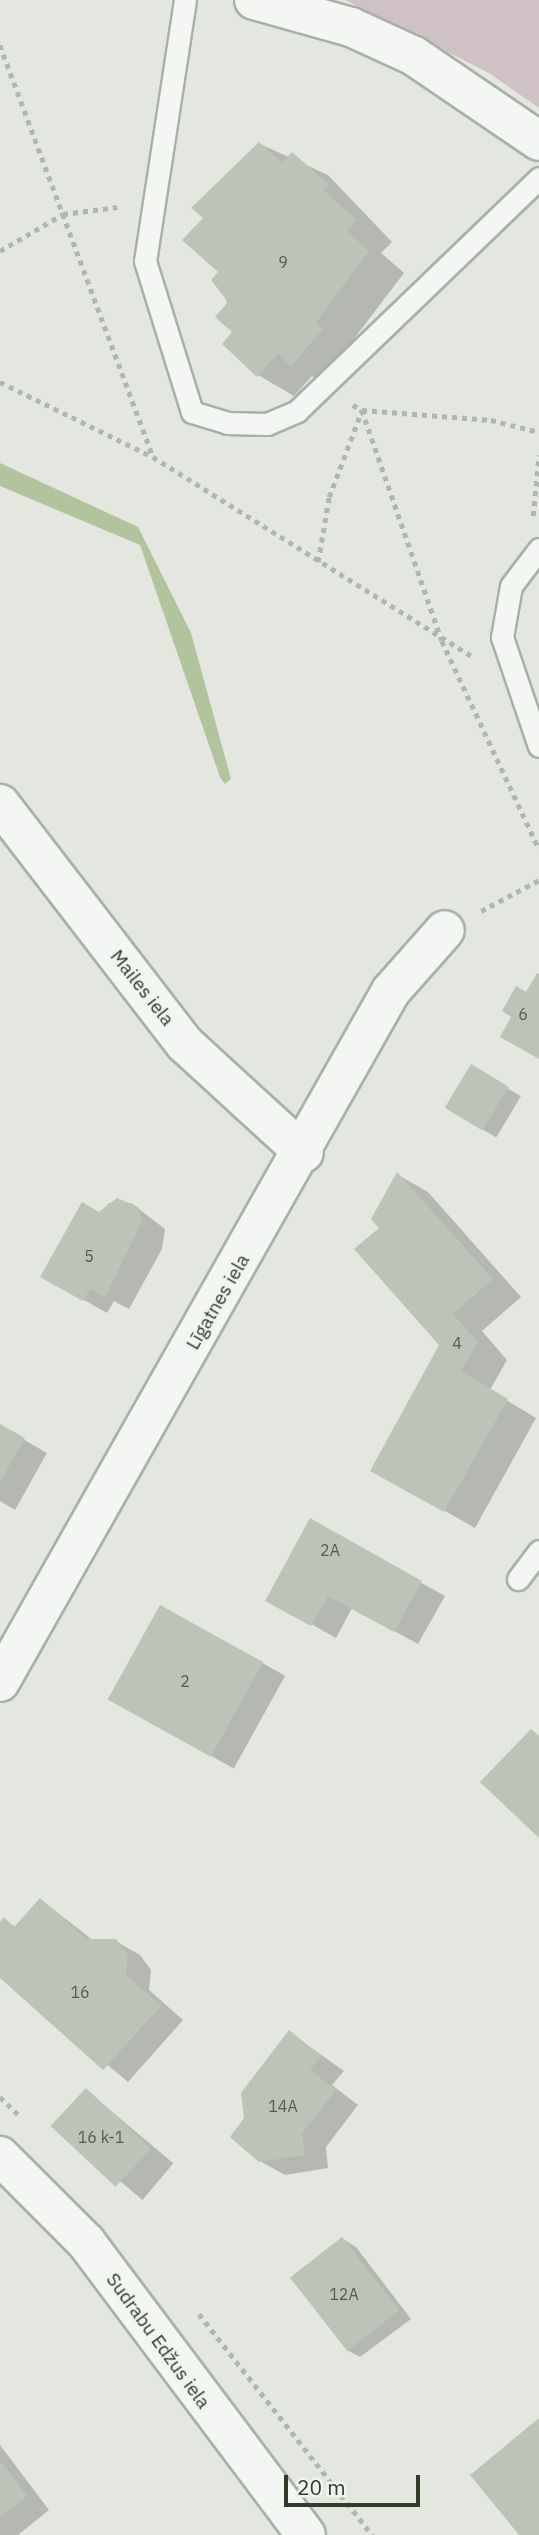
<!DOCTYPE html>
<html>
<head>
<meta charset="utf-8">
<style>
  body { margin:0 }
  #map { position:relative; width:539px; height:2535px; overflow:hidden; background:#e3e7df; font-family:"IBM Plex Sans",sans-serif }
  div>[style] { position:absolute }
  .green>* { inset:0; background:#d0c1c6 }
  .water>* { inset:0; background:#b2c39e }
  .shadow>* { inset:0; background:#0003; transform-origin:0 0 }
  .building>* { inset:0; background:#bcc3b7; transform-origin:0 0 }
  .path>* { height:4.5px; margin-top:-2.25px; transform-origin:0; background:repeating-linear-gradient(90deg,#b1b7ae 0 5px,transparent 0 10px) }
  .roads { filter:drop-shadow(2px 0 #aab0a5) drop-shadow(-2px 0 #aab0a5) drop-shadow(0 2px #aab0a5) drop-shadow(0 -2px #aab0a5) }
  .lane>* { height:21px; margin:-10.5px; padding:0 10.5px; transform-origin:10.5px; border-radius:10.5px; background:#f3f6f2 }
  .street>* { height:38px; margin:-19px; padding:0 19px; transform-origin:19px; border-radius:19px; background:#f3f6f2 }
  span { translate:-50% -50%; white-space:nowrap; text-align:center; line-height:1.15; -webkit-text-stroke:5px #f1f5ef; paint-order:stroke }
  .number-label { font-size:16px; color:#545e4d }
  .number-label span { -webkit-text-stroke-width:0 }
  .street-label { font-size:19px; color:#323c2a }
  .scale { position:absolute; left:284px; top:2475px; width:136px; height:32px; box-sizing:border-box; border:4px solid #323c2a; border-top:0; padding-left:9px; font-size:21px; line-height:24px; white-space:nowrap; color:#323c2a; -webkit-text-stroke:5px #f1f5ef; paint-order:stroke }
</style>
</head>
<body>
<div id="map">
  <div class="green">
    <div style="clip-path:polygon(345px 0,539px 0,539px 108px,489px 73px)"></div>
  </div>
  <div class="water">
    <div style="clip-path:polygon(0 463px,138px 527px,191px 633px,231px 779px,225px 784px,220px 777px,140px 545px,0 486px)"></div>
  </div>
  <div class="shadow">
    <div style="clip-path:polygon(260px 144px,328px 175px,392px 242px,381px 253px,404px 273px,350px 344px,358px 351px,328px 385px,312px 376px,294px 396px,258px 375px,234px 332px,206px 218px,194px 207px)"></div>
    <div style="left:472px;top:1067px;width:57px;height:48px;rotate:31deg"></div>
    <div style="clip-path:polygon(398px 1175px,428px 1192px,521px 1297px,482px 1331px,507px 1360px,490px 1390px,536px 1418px,475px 1528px,373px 1470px,441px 1344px,381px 1228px)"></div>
    <div style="clip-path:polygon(109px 1203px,131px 1203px,165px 1229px,162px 1249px,129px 1309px,114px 1301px,107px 1313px,42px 1276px)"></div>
    <div style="clip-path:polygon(0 1426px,47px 1453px,15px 1510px,0 1501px)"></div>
    <div style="clip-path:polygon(311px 1521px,445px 1596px,418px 1644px,352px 1608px,336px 1638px,268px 1600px)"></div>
    <div style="left:161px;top:1607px;width:142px;height:106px;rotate:29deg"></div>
    <div style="clip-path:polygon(41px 1900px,94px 1941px,115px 1941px,140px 1955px,151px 1970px,149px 1990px,183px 2020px,128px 2082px,0 1975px,0 1924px,4px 1920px,16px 1927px)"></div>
    <div style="clip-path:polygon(289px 2032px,344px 2071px,332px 2085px,358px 2105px,326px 2147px,328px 2168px,285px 2175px,260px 2161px,246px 2119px)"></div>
    <div style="left:86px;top:2090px;width:114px;height:48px;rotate:40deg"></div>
    <div style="clip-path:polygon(343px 2239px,356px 2247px,411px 2319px,360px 2357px,347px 2350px)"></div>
    <div style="clip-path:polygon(0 2445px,49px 2510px,18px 2535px,0 2535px)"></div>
  </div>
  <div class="building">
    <div style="clip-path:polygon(259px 142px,282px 163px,292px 152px,328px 184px,323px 190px,357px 220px,347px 231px,369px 251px,316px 323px,323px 329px,291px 366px,278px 354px,257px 377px,222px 344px,232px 332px,215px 317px,228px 302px,211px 280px,218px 272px,182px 240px,203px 218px,191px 208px)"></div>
    <div style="clip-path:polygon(537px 973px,539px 974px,539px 1059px,500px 1037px,511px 1017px,502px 1011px,516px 986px,526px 992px)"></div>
    <div style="left:471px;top:1064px;width:44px;height:51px;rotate:31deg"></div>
    <div style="clip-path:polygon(397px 1172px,493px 1279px,453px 1314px,478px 1342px,461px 1371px,508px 1399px,444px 1512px,370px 1471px,439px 1345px,354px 1249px,379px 1228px,371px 1219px)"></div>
    <div style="clip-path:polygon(117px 1198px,138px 1207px,142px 1222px,105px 1297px,90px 1289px,83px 1301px,40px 1277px,82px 1202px,99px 1212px)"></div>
    <div style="clip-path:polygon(0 1424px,25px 1438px,0 1482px)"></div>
    <div style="clip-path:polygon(310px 1518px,422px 1581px,394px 1632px,328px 1596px,311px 1626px,265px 1601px)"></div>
    <div style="left:160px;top:1605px;width:118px;height:108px;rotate:29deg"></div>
    <div style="clip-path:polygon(531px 1729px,539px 1736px,539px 1838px,480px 1782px)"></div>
    <div style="clip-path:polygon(40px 1898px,86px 1939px,116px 1939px,128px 1955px,126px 1975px,161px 2006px,103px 2070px,0 1978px,0 1922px,4px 1917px,14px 1927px)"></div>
    <div style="clip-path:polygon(289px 2030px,321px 2056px,310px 2070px,336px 2090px,302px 2133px,305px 2155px,259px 2162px,230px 2137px,244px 2118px,241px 2093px)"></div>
    <div style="left:86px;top:2088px;width:89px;height:52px;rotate:43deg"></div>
    <div style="left:342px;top:2237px;width:93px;height:66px;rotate:52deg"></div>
    <div style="clip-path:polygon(539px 2418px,539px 2535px,519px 2535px,470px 2475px)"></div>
    <div style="clip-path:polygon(0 2461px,27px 2496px,0 2517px)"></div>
  </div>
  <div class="path">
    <div style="left:0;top:45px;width:439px;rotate:69.6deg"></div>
    <div style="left:0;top:251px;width:73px;rotate:-30.4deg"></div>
    <div style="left:63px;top:214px;width:55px;rotate:-7.3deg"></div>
    <div style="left:0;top:382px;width:170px;rotate:26.1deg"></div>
    <div style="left:153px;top:457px;width:375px;rotate:32deg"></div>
    <div style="left:353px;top:405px;width:10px;rotate:29deg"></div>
    <div style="left:362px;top:410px;width:244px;rotate:70.9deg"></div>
    <div style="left:442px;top:641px;width:230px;rotate:65deg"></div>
    <div style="left:533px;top:516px;width:61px;rotate:-84.4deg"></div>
    <div style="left:318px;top:562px;width:66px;rotate:-80.4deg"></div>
    <div style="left:329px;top:497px;width:93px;rotate:-69.2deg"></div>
    <div style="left:362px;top:410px;width:129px;rotate:4.4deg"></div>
    <div style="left:491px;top:420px;width:49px;rotate:14deg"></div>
    <div style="left:481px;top:911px;width:66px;rotate:-28.1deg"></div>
    <div style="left:0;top:2097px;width:28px;rotate:44deg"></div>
    <div style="left:199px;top:2314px;width:281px;rotate:51.9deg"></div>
  </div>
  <div class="roads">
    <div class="lane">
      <div style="left:185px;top:0;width:264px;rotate:98.7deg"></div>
      <div style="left:145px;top:261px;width:158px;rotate:72.7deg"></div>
      <div style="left:192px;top:412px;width:37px;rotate:17deg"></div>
      <div style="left:227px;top:423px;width:40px;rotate:1.4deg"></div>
      <div style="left:267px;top:424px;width:33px;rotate:-23deg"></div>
      <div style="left:297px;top:411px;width:336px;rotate:-43.9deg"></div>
      <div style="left:539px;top:549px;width:46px;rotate:127.1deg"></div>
      <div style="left:511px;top:586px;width:52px;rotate:100deg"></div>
      <div style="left:502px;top:637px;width:115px;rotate:71.3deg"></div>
      <div style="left:518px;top:1579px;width:35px;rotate:-53deg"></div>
    </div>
    <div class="street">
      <div style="left:254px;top:0;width:101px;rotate:15.6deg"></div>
      <div style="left:351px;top:27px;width:69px;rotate:24.7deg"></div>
      <div style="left:414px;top:56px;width:151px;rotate:34.2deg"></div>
      <div style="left:0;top:804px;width:303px;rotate:52.4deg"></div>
      <div style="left:185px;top:1044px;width:161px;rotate:42.5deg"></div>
      <div style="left:0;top:1682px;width:794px;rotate:-60.5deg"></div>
      <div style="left:391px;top:991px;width:81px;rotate:-48.5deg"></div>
      <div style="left:0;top:2156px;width:122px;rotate:45deg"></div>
      <div style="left:86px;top:2242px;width:366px;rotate:53.1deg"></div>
    </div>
  </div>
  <div class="number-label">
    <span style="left:283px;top:262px">9</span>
    <span style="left:523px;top:1014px">6</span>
    <span style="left:89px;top:1256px">5</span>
    <span style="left:457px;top:1343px">4</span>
    <span style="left:330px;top:1550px">2A</span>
    <span style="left:185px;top:1681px">2</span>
    <span style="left:80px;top:1992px">16</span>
    <span style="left:283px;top:2106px">14A</span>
    <span style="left:101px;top:2137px">16 k-1</span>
    <span style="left:344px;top:2294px">12A</span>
  </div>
  <div class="street-label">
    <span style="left:142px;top:988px;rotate:52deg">Mailes iela</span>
    <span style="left:218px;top:1302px;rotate:-60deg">Līgatnes iela</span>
    <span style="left:158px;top:2341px;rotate:54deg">Sudrabu Edžus iela</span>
  </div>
  <div class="scale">20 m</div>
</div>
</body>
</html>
